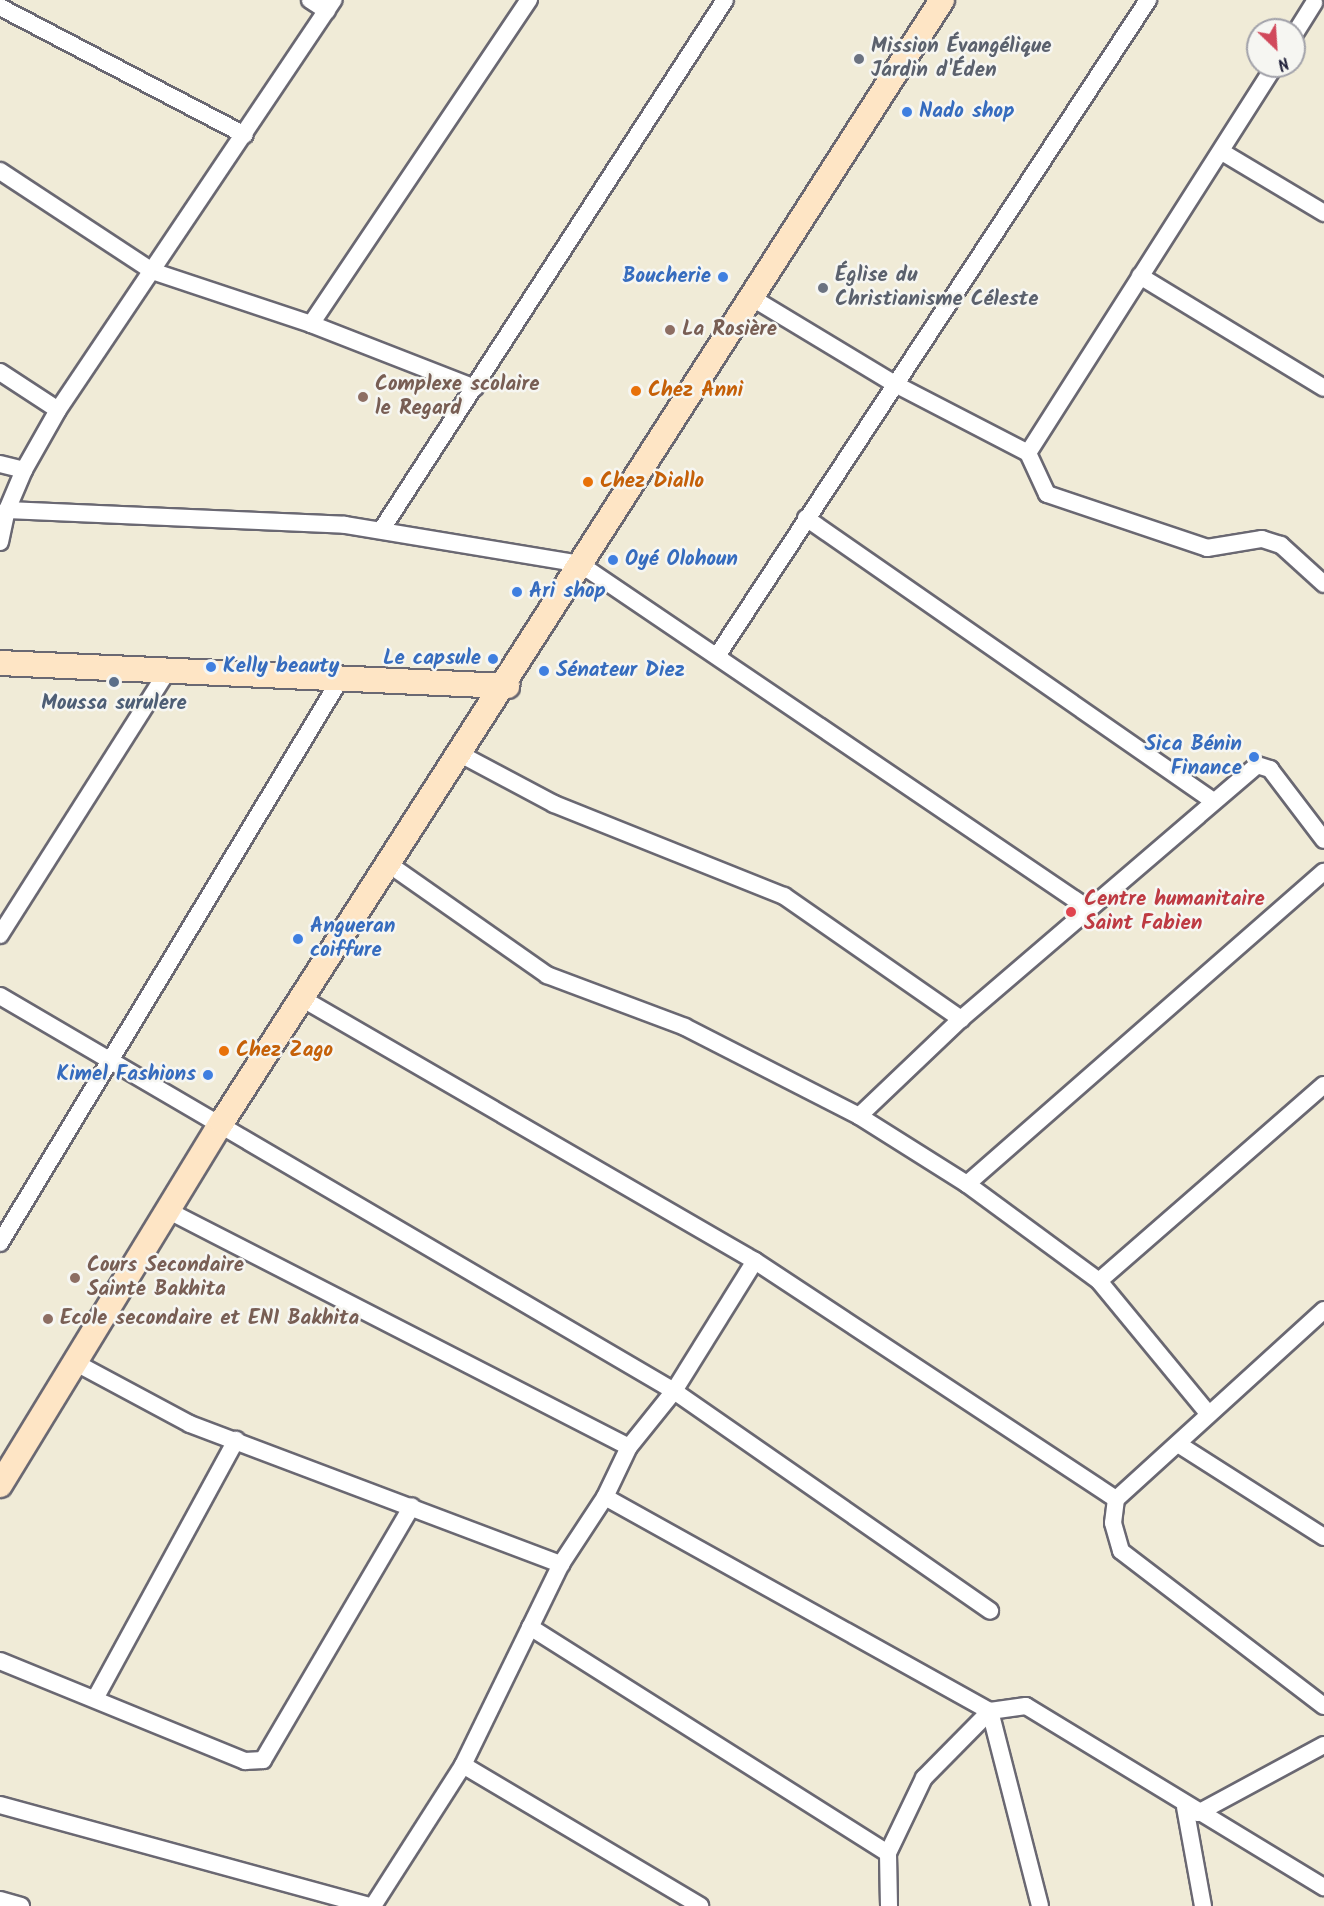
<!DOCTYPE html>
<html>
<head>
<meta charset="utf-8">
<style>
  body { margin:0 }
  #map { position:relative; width:1324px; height:1906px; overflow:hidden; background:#f0ebd7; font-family:Kalam,sans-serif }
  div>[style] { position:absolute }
  .roads { filter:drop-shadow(2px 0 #6a6872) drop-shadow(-2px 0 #6a6872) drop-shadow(0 2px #6a6872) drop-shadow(0 -2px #6a6872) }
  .street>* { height:16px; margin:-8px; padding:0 8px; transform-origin:8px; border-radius:8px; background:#fff }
  .secondary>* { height:24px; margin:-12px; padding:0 12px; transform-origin:12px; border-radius:12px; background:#fee5c5 }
  .dots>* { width:16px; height:16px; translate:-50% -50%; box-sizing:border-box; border:3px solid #f6f6f2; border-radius:50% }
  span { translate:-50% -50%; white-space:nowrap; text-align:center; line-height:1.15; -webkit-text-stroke:5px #f6f6f2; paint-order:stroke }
  .worship-label { font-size:21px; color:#5b616d; font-weight:700 }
  .left { translate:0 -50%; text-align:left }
  .shop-label { font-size:21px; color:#366cbe; font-weight:700 }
  .right { translate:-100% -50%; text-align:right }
  .education-label { font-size:21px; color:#785e54; font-weight:700 }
  .food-label { font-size:21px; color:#c56008; font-weight:700 }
  .service-label { font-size:21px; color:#4e5e75; font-weight:700 }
  .health-label { font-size:21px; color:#be3a42; font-weight:700 }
  .north { position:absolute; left:1246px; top:18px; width:60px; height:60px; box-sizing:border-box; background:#f6f6f2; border:2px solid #a1a1a9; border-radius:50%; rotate:155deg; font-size:16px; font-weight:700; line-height:24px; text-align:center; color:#22223b }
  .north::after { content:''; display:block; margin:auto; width:21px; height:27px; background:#d1495b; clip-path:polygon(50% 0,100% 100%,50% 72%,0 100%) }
</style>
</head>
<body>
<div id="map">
  <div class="roads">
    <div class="street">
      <div style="left:310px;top:0;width:20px;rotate:33deg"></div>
      <div style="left:0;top:7px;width:276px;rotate:27.6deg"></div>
      <div style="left:1294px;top:35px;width:38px;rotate:-58deg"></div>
      <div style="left:1222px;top:152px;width:119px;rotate:30.9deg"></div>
      <div style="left:0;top:171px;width:182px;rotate:33.3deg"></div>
      <div style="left:152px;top:271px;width:168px;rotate:18.4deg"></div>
      <div style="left:311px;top:324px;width:176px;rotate:21.3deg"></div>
      <div style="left:1140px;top:276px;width:215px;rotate:31.3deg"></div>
      <div style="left:754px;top:299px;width:162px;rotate:31.1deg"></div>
      <div style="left:893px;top:383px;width:152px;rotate:27.4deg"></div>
      <div style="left:1028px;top:453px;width:45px;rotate:65.1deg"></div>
      <div style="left:1047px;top:494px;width:169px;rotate:18.6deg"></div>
      <div style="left:1207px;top:548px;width:56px;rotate:-9.3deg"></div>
      <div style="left:1262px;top:539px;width:20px;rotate:18deg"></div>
      <div style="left:1281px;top:545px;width:58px;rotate:42.2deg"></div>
      <div style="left:311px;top:324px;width:391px;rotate:-56.1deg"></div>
      <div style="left:0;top:372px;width:69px;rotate:33.2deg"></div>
      <div style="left:1028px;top:453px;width:459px;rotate:-57.5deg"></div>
      <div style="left:0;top:464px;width:25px;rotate:14deg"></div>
      <div style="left:24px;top:470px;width:43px;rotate:113deg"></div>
      <div style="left:7px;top:510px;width:338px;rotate:2.5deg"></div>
      <div style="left:345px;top:525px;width:238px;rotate:9.4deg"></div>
      <div style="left:580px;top:564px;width:615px;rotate:34.13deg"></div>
      <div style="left:24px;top:470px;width:69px;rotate:-60.5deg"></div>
      <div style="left:58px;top:410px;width:494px;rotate:-56.1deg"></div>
      <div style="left:806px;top:518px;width:494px;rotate:34.8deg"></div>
      <div style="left:382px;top:529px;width:630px;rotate:-57.04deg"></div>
      <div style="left:0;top:542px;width:33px;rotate:-78deg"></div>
      <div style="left:717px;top:656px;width:785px;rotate:-56.69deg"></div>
      <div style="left:462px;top:755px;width:104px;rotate:28deg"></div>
      <div style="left:554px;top:804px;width:248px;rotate:21.8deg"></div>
      <div style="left:784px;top:896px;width:216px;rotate:34.8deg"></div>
      <div style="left:390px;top:865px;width:192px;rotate:35deg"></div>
      <div style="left:547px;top:975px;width:147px;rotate:20.6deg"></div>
      <div style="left:685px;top:1027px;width:195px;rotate:27.1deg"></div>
      <div style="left:859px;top:1116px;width:128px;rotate:32.2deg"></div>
      <div style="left:967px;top:1184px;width:164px;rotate:36.3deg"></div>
      <div style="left:1099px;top:1281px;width:170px;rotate:50.5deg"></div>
      <div style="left:0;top:935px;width:310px;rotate:-57.6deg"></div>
      <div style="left:0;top:996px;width:781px;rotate:30.37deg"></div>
      <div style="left:674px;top:1391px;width:385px;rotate:34.8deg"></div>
      <div style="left:303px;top:999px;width:522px;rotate:30.1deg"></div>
      <div style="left:755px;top:1261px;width:432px;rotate:33.4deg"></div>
      <div style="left:859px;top:1116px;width:141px;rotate:-43.6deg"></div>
      <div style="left:961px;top:1019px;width:390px;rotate:-40.6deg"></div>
      <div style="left:1257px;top:765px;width:14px;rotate:17deg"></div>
      <div style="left:1270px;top:769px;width:89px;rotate:52.7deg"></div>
      <div style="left:967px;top:1184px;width:474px;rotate:-41.2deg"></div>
      <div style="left:167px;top:1210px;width:519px;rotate:27.16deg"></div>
      <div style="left:0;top:1243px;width:660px;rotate:-58.89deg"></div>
      <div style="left:1099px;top:1281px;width:298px;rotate:-41.1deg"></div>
      <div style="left:1324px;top:1310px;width:281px;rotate:137.7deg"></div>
      <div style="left:1116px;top:1499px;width:24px;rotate:97deg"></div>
      <div style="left:1113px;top:1523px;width:29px;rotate:74deg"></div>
      <div style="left:1121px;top:1551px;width:255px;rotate:37.4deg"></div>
      <div style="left:78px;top:1364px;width:127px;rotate:28.2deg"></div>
      <div style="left:190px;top:1424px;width:397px;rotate:20.7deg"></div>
      <div style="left:1178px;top:1444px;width:173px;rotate:32.5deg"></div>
      <div style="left:605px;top:1497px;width:440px;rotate:29.1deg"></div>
      <div style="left:990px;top:1711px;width:36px;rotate:-8deg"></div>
      <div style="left:1026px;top:1706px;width:349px;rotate:31.3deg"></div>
      <div style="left:530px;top:1627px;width:423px;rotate:32.3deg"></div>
      <div style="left:0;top:1661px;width:265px;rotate:22.2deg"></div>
      <div style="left:245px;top:1761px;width:18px;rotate:-3deg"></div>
      <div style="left:263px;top:1760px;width:294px;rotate:-59.6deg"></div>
      <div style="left:96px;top:1697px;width:293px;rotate:-61.4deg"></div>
      <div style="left:990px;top:1711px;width:201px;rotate:75.6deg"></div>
      <div style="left:463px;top:1765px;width:276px;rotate:30.7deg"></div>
      <div style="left:0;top:1805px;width:382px;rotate:15.3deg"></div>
      <div style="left:1185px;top:1807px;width:101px;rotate:79.7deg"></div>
      <div style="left:1198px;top:1813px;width:143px;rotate:-28.4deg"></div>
      <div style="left:0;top:1900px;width:22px;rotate:16deg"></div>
      <div style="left:373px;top:1906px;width:167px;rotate:-57.4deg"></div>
      <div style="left:463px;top:1765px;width:224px;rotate:-64deg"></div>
      <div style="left:561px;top:1564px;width:80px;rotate:-56.7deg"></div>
      <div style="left:605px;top:1497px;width:55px;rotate:-64.4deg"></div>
      <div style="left:629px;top:1447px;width:72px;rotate:-51.2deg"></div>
      <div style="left:674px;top:1391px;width:153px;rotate:-58.1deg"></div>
      <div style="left:889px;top:1906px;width:53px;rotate:-91.1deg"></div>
      <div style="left:888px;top:1853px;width:83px;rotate:-64.4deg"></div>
      <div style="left:924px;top:1778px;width:94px;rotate:-45.4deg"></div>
    </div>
    <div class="secondary">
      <div style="left:0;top:663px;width:508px;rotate:2.6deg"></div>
      <div style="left:0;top:1485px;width:426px;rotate:-58.6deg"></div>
      <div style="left:222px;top:1122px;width:1333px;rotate:-57.31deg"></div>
    </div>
  </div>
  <div class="dots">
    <div style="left:859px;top:59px;background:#6b7280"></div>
    <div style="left:907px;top:112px;background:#3f7fe0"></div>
    <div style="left:723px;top:277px;background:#3f7fe0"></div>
    <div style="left:823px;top:288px;background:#6b7280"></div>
    <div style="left:670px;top:330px;background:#8d6e63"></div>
    <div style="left:636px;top:391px;background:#e8710a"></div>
    <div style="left:363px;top:397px;background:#8d6e63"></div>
    <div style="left:588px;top:482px;background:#e8710a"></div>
    <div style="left:613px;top:560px;background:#3f7fe0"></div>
    <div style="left:517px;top:592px;background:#3f7fe0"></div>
    <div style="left:493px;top:659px;background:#3f7fe0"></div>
    <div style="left:211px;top:667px;background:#3f7fe0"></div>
    <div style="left:544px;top:671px;background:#3f7fe0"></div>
    <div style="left:114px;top:682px;background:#5c6f8a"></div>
    <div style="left:1254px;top:757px;background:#3f7fe0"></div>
    <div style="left:1071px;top:912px;background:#e0444e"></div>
    <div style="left:298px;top:939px;background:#3f7fe0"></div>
    <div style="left:224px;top:1051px;background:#e8710a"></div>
    <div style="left:208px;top:1075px;background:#3f7fe0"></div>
    <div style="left:75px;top:1278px;background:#8d6e63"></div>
    <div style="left:48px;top:1319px;background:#8d6e63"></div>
  </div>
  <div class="worship-label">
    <span class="left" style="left:871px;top:59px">Mission Évangélique<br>Jardin d'Éden</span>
    <span class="left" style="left:835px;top:288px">Église du<br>Christianisme Céleste</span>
  </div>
  <div class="shop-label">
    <span class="left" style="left:919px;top:112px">Nado shop</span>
    <span class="right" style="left:711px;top:277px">Boucherie</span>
    <span class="left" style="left:625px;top:560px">Oyé Olohoun</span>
    <span class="left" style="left:529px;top:592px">Ari shop</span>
    <span class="right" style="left:481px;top:659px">Le capsule</span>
    <span class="left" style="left:223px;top:667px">Kelly beauty</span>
    <span class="left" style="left:556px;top:671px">Sénateur Diez</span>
    <span class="right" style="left:1242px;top:757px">Sica Bénin<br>Finance</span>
    <span class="left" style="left:310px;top:939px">Angueran<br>coiffure</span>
    <span class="right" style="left:196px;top:1075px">Kimel Fashions</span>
  </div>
  <div class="education-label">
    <span class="left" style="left:682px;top:330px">La Rosière</span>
    <span class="left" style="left:375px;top:397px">Complexe scolaire<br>le Regard</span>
    <span class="left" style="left:87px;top:1278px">Cours Secondaire<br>Sainte Bakhita</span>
    <span class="left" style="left:60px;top:1319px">Ecole secondaire et ENI Bakhita</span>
  </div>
  <div class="food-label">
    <span class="left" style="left:648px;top:391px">Chez Anni</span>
    <span class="left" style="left:600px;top:482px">Chez Diallo</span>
    <span class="left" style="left:236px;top:1051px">Chez Zago</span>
  </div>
  <div class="service-label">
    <span style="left:114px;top:704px">Moussa surulere</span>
  </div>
  <div class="health-label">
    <span class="left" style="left:1084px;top:912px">Centre humanitaire<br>Saint Fabien</span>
  </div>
  <div class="north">N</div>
</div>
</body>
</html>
